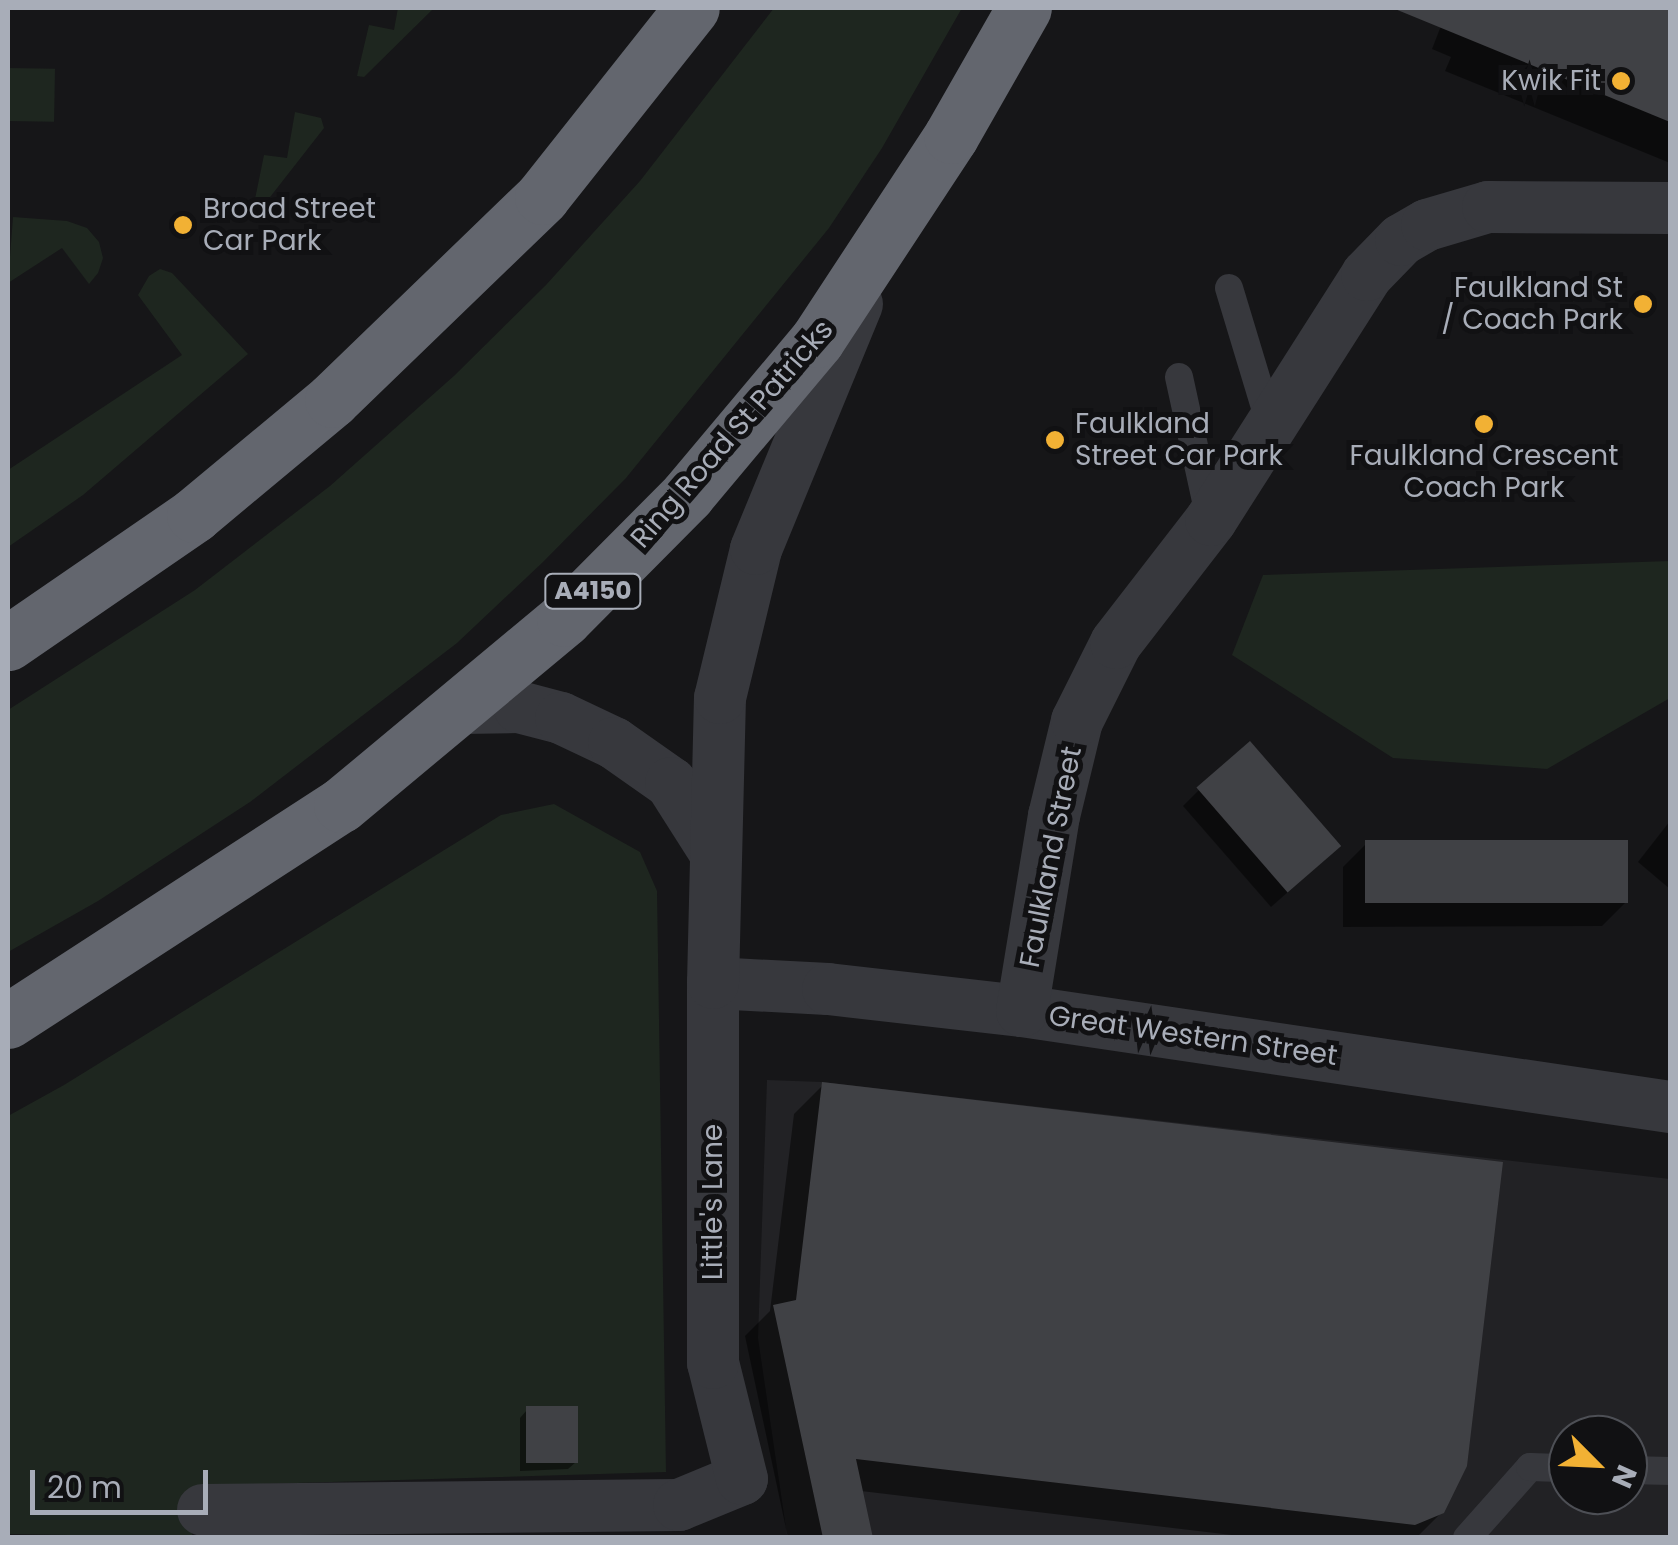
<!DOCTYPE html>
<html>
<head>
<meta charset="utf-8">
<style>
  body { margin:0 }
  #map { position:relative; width:1678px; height:1545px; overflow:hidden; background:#161618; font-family:Poppins,sans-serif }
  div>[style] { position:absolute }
  .built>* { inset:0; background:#222225 }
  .green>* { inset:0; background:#1e261f; transform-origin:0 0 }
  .shadow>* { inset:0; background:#0007 }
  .building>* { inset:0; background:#404145; transform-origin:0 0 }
  .lane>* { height:28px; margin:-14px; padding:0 14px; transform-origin:14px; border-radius:14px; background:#37383d }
  .street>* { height:52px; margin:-26px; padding:0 26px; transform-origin:26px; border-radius:26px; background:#37383d }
  .highway>* { height:55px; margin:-27.5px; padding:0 27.5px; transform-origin:27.5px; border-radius:27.5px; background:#63666e }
  .dots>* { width:28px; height:28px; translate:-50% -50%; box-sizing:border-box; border:5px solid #111113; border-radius:50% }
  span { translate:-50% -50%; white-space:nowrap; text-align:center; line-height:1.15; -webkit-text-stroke:10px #111113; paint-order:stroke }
  .shield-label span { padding:2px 8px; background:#111113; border:2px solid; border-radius:8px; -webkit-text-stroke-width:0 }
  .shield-label { font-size:25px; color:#a8adb8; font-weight:700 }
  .poi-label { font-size:28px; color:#a8adb8 }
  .right { translate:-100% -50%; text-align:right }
  .left { translate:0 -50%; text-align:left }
  .street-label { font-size:28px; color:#a8adb8 }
  .frame { position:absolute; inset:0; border:10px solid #a8adb8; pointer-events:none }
  .north { position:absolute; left:1548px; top:1415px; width:100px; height:100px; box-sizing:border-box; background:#111113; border:2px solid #4d4f55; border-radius:50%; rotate:114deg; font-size:28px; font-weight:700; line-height:40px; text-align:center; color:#a8adb8 }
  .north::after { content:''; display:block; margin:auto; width:35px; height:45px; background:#f2b134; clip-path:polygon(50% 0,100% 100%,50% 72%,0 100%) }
  .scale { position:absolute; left:30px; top:1470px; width:178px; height:45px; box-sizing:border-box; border:5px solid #a8adb8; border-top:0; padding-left:12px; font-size:30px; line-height:35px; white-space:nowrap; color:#a8adb8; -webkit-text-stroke:8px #111113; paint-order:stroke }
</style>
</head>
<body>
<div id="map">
  <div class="built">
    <div style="clip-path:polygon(evenodd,767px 1080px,822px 1082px,1670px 1179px,1670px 1537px,780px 1537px,787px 1535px,758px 1338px,767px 1080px,1568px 1435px,1628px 1435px,1628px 1495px,1568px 1495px,1568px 1435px)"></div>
  </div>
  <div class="green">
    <div style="clip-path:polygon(398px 8px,434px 8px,364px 77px,357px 76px,369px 25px,394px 30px)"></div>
    <div style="clip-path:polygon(774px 8px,962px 8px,882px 148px,829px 228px,626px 478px,543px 562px,457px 643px,250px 802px,98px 901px,8px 952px,8px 710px,195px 590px,330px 486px,455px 375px,546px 285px,640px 181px)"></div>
    <div style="left:8px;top:68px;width:47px;height:53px;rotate:1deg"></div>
    <div style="clip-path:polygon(295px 112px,321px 118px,324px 128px,267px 201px,255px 199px,264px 155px,287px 158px)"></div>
    <div style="clip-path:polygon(13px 217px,67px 221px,87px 228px,99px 242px,103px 258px,98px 273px,89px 284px,62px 248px,8px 283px)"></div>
    <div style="clip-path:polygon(160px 269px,172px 273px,248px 354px,83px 495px,8px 547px,8px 470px,182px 355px,138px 295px,149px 276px)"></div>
    <div style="clip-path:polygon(1670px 561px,1670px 698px,1547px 769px,1393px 758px,1232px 655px,1263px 575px)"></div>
    <div style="clip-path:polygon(554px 804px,640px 852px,657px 891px,666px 1472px,196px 1486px,192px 1537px,8px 1534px,8px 1116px,64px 1085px,501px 815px)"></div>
  </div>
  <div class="shadow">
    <div style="clip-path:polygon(1417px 8px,1670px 8px,1670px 163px,1445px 71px,1451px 57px,1432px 49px,1444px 18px)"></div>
    <div style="clip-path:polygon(1199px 790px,1322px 862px,1271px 907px,1183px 806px)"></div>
    <div style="clip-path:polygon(1670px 821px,1670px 889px,1638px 862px)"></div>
    <div style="clip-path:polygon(1366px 844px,1626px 902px,1602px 926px,1343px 927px,1343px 867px)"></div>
    <div style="clip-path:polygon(823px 1085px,1442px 1512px,1416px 1538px,1257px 1538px,861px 1491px,870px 1538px,788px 1538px,745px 1336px,770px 1311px,794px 1114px)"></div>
    <div style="clip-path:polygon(527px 1410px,576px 1462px,568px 1469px,520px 1471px,520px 1418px)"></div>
  </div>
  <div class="building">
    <div style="clip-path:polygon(1395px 8px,1670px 8px,1670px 122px,1395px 9px)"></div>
    <div style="left:1250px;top:741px;width:139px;height:71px;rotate:49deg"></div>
    <div style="left:1628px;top:840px;width:63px;height:263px;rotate:90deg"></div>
    <div style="clip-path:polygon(822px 1082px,1503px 1162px,1467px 1466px,1444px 1513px,1415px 1525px,856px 1459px,873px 1538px,823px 1538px,773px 1305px,796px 1300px)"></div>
    <div style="left:578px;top:1406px;width:57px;height:52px;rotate:90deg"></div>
  </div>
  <div class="lane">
    <div style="left:1229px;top:288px;width:142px;rotate:73.2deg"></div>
    <div style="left:1179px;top:377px;width:145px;rotate:77.7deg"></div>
    <div style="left:1628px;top:1470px;width:42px;rotate:1.4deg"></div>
    <div style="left:1467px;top:1538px;width:95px;rotate:-48.4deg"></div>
    <div style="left:1530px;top:1467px;width:38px;rotate:2deg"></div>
  </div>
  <div class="street">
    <div style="left:463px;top:708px;width:56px;rotate:-1deg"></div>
    <div style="left:519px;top:707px;width:43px;rotate:14.7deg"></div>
    <div style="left:561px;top:718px;width:59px;rotate:25.3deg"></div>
    <div style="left:614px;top:743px;width:70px;rotate:35.1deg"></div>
    <div style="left:671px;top:783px;width:84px;rotate:57.6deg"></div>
    <div style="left:713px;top:983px;width:115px;rotate:3deg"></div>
    <div style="left:828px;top:989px;width:195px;rotate:6.5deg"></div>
    <div style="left:1022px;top:1011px;width:655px;rotate:8.43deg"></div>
    <div style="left:1022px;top:1011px;width:198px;rotate:-80.7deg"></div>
    <div style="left:1054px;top:816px;width:98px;rotate:-76.4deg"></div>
    <div style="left:1077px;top:721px;width:87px;rotate:-63.4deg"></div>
    <div style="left:1116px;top:643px;width:155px;rotate:-52.3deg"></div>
    <div style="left:1211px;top:520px;width:290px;rotate:-57.5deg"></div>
    <div style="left:1367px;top:275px;width:49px;rotate:-45.8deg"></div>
    <div style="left:1401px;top:240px;width:30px;rotate:-30deg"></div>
    <div style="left:1427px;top:225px;width:64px;rotate:-16.4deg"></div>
    <div style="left:1488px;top:207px;width:182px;rotate:0.3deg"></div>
    <div style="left:203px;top:1510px;width:476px;rotate:-0.6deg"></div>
    <div style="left:679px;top:1505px;width:68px;rotate:-22.4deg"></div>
    <div style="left:742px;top:1479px;width:120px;rotate:-104deg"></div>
    <div style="left:713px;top:1363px;width:380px;rotate:-90deg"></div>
    <div style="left:713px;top:983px;width:285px;rotate:-88.6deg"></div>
    <div style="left:720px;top:698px;width:153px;rotate:-76.4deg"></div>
    <div style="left:756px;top:549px;width:265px;rotate:-67.6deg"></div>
  </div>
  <div class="highway">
    <div style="left:8px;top:643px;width:226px;rotate:-34.5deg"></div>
    <div style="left:194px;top:515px;width:180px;rotate:-39.8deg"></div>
    <div style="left:332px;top:400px;width:292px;rotate:-44deg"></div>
    <div style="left:542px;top:197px;width:241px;rotate:-51.6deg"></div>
    <div style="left:8px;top:1021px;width:397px;rotate:-33deg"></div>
    <div style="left:341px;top:805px;width:290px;rotate:-39.8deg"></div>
    <div style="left:564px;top:619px;width:175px;rotate:-45.2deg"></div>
    <div style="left:687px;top:495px;width:202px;rotate:-50deg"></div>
    <div style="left:817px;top:340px;width:244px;rotate:-56.7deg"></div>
    <div style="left:951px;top:136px;width:147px;rotate:-60.3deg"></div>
  </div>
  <div class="dots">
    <div style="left:1621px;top:81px;background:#f2b134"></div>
    <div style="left:183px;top:225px;background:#f2b134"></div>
    <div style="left:1643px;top:304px;background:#f2b134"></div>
    <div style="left:1484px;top:424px;background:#f2b134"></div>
    <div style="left:1055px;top:440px;background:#f2b134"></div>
  </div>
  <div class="shield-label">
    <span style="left:593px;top:591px">A4150</span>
  </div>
  <div class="poi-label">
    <span class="right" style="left:1601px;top:81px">Kwik Fit</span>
    <span class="left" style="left:203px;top:225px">Broad Street<br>Car Park</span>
    <span class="right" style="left:1623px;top:304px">Faulkland St<br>/ Coach Park</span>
    <span class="left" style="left:1075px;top:440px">Faulkland<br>Street Car Park</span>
    <span style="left:1484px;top:472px">Faulkland Crescent<br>Coach Park</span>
  </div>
  <div class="street-label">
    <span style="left:732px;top:434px;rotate:-49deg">Ring Road St Patricks</span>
    <span style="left:1051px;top:857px;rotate:-79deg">Faulkland Street</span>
    <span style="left:1193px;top:1036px;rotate:8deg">Great Western Street</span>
    <span style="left:713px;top:1202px;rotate:-90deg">Little's Lane</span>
  </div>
  <div class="frame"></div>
  <div class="north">N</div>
  <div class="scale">20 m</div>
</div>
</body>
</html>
